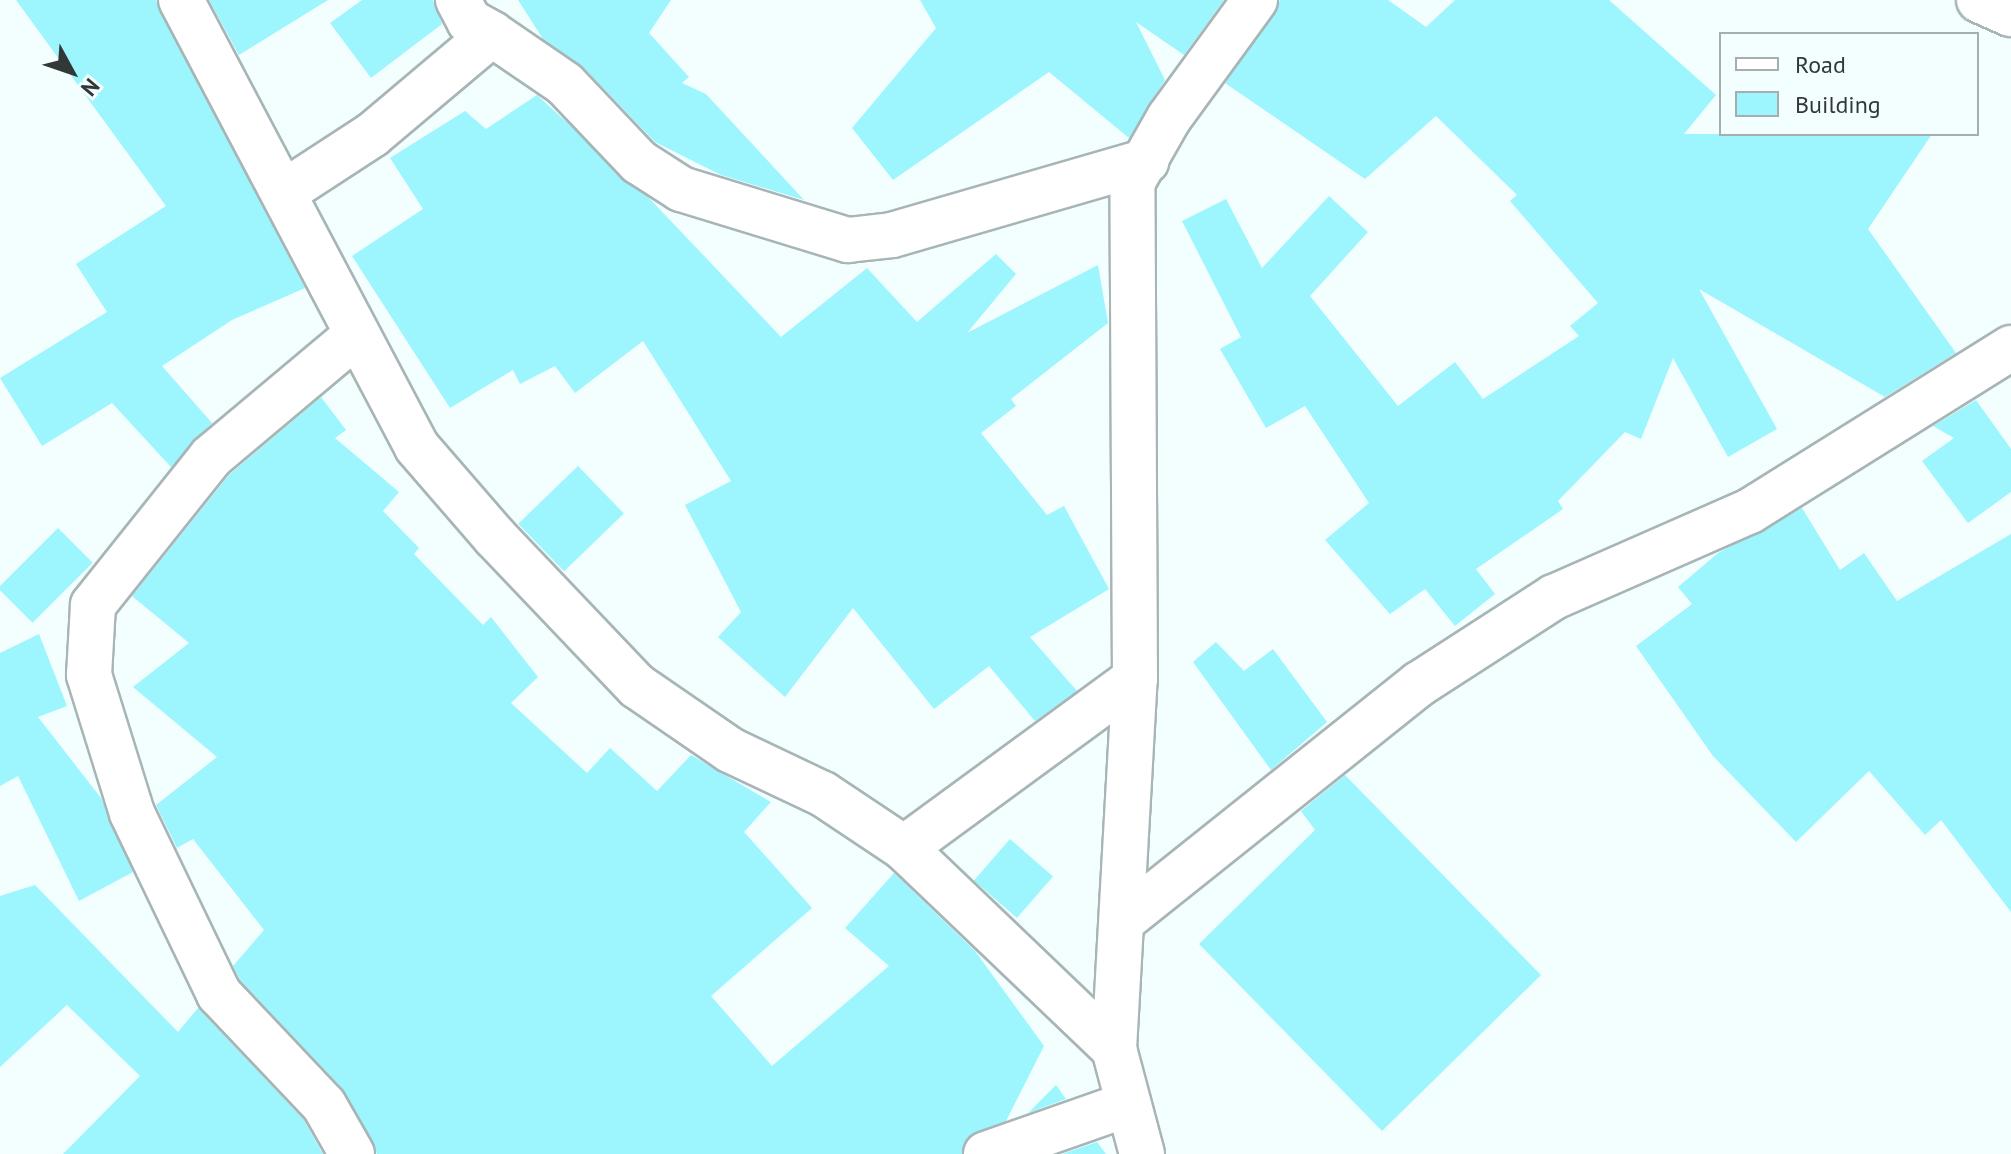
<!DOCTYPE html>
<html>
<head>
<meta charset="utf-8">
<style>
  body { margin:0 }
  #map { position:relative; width:2011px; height:1154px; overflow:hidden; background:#f3feff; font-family:"PT Sans",sans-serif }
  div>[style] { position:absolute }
  .building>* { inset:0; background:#9df5fe; transform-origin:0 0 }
  .roads { filter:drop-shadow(2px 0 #a8b5b6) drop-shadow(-2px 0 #a8b5b6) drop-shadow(0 2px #a8b5b6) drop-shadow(0 -2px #a8b5b6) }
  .minor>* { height:44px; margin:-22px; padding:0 22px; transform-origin:22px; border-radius:22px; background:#fff }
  span { translate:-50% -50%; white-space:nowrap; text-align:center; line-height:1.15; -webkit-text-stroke:7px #f3feff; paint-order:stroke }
  .legend { position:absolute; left:1719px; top:32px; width:260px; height:104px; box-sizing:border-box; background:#f3feff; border:2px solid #a6aeaf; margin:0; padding:10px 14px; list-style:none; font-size:24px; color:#323738 }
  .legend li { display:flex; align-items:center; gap:16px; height:40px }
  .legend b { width:40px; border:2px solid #a6aeaf }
  .north { position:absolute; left:32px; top:32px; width:80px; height:80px; -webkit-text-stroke:6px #f3feff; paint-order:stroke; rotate:130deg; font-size:22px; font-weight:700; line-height:32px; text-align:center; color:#323738 }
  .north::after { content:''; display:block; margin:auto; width:28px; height:36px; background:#323738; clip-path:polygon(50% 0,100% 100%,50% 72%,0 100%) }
</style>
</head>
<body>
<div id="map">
  <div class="building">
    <div style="clip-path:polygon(16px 0,156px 0,305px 288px,232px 320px,162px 366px,212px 423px,171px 467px,112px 403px,42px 446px,0 378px,107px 312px,76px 264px,166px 206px)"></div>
    <div style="clip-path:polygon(209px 0,328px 0,239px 55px)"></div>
    <div style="clip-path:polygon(362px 0,433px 0,442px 24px,371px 78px,330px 23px)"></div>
    <div style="clip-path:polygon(518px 0,671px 0,649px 33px,689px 77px,682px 83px,706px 94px,804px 200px,721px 175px,655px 142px,583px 67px,543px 39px)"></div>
    <div style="clip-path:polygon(920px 0,1224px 0,1184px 55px,1136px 22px,1165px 80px,1129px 138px,1049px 72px,893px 180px,852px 128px,936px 28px)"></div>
    <div style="clip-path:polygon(1280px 0,1388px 0,1426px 27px,1455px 0,1609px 0,1716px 95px,1684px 134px,1932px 134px,1868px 229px,1956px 353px,1885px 397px,1699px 289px,1777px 429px,1728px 457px,1673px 358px,1641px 439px,1625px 432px,1558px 501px,1563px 509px,1476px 569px,1495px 594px,1455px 626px,1425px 589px,1390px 614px,1325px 540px,1369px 503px,1305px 406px,1266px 428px,1220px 349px,1241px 337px,1182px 221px,1226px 199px,1262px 268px,1329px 196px,1368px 232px,1310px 296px,1398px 406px,1455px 362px,1483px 399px,1579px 336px,1570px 326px,1598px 303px,1510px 201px,1517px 195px,1436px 116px,1365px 179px,1225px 83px)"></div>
    <div style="clip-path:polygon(537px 95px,650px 199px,781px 337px,867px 268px,917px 322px,996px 254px,1016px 274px,967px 333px,1098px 265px,1108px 323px,1011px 399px,1016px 406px,981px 433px,1047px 515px,1064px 506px,1109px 589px,1030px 637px,1077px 691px,1035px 721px,989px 666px,934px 709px,853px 608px,785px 697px,718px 637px,741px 612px,685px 505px,731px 481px,643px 341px,575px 393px,555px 366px,520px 384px,513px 370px,450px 408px,352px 256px,423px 209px,390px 158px,465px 111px,486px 129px)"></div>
    <div style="clip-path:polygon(321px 397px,346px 430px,335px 438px,399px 492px,383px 511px,419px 548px,414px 554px,483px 625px,491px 617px,538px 677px,511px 703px,587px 773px,610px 748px,657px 791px,691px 755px,771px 802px,744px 832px,812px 908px,711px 996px,772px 1066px,889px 966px,845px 928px,894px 873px,975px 951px,1044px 1046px,1006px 1121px,968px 1137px,962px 1154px,377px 1154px,342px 1088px,240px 980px,233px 966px,264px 930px,193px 839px,177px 848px,156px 805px,217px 757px,133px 687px,189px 643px,132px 596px,229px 475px)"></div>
    <div style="clip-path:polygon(1976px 400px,2011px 449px,2011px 492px,1968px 523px,1922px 461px,1954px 438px,1933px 426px)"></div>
    <div style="left:578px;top:466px;width:66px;height:83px;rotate:46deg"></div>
    <div style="clip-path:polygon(1802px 508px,1840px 570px,1864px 553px,1897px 601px,2011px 534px,2011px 912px,1941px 820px,1925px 835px,1869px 771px,1796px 842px,1713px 756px,1636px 646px,1692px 604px,1678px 587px,1718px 553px)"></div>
    <div style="left:58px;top:528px;width:49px;height:85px;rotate:45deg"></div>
    <div style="clip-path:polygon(39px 634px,67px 706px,38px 717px,101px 798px,133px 872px,79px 901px,18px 776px,0 786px,0 653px)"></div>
    <div style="clip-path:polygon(1216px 642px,1244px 671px,1273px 649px,1327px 722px,1271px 770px,1193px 662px)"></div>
    <div style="clip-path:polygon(1345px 775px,1541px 975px,1382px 1131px,1199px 944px,1315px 830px,1301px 811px)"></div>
    <div style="left:1010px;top:839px;width:57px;height:55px;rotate:41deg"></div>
    <div style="clip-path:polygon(35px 885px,178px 1032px,198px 1008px,304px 1120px,323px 1154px,63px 1154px,140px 1076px,67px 1005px,0 1067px,0 896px)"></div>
    <div style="clip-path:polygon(1056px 1085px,1066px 1099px,1028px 1113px)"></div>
    <div style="clip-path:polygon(1097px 1142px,1106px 1154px,1062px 1154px)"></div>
  </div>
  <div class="roads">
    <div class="minor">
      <div style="left:181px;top:0;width:505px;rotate:62.17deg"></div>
      <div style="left:417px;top:447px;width:119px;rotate:49.1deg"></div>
      <div style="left:495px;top:537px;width:206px;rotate:46.4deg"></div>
      <div style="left:637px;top:686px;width:113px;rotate:34.5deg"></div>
      <div style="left:730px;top:750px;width:103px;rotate:25.3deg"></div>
      <div style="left:823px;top:794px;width:97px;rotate:33.7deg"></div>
      <div style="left:904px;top:848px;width:291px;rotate:43.7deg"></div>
      <div style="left:458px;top:0;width:24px;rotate:62deg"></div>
      <div style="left:469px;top:21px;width:26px;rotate:29deg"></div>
      <div style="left:1979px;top:0;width:35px;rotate:24deg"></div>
      <div style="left:286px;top:191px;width:103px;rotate:-33.1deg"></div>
      <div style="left:372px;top:135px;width:157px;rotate:-40.1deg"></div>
      <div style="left:492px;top:34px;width:88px;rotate:34.4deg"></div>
      <div style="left:565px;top:84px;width:108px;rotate:46.5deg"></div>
      <div style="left:639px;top:162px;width:50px;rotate:32.7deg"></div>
      <div style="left:681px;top:189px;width:175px;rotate:17deg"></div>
      <div style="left:848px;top:240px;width:44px;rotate:-6.5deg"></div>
      <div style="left:892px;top:235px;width:265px;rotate:-16.2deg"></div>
      <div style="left:904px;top:848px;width:286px;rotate:-36.2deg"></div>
      <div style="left:1127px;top:917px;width:374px;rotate:-38.6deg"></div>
      <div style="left:1419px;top:684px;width:161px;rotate:-32.8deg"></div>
      <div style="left:1554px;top:597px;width:214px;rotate:-23.7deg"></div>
      <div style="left:1750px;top:511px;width:308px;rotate:-32deg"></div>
      <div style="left:352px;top:1154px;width:56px;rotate:-119.7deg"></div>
      <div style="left:324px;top:1105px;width:153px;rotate:-133.4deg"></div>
      <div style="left:219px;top:994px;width:201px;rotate:-115.7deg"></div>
      <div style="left:132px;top:813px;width:145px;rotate:-107.3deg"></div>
      <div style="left:89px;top:675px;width:70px;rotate:-86.7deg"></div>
      <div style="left:93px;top:605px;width:189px;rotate:-51.4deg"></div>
      <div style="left:211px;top:457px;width:188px;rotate:-40deg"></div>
      <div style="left:986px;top:1154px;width:151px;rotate:-19.3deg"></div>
      <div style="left:1142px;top:1154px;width:109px;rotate:-104.9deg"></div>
      <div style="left:1114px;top:1049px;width:371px;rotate:-86.8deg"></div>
      <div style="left:1135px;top:679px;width:496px;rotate:-90.3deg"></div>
      <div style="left:1132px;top:183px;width:75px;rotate:-60.4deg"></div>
      <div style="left:1169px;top:118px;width:146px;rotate:-53.9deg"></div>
    </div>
  </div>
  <ul class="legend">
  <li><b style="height:10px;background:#fff"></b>Road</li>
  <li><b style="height:22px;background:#9df5fe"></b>Building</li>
  </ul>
  <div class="north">N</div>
</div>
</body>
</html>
